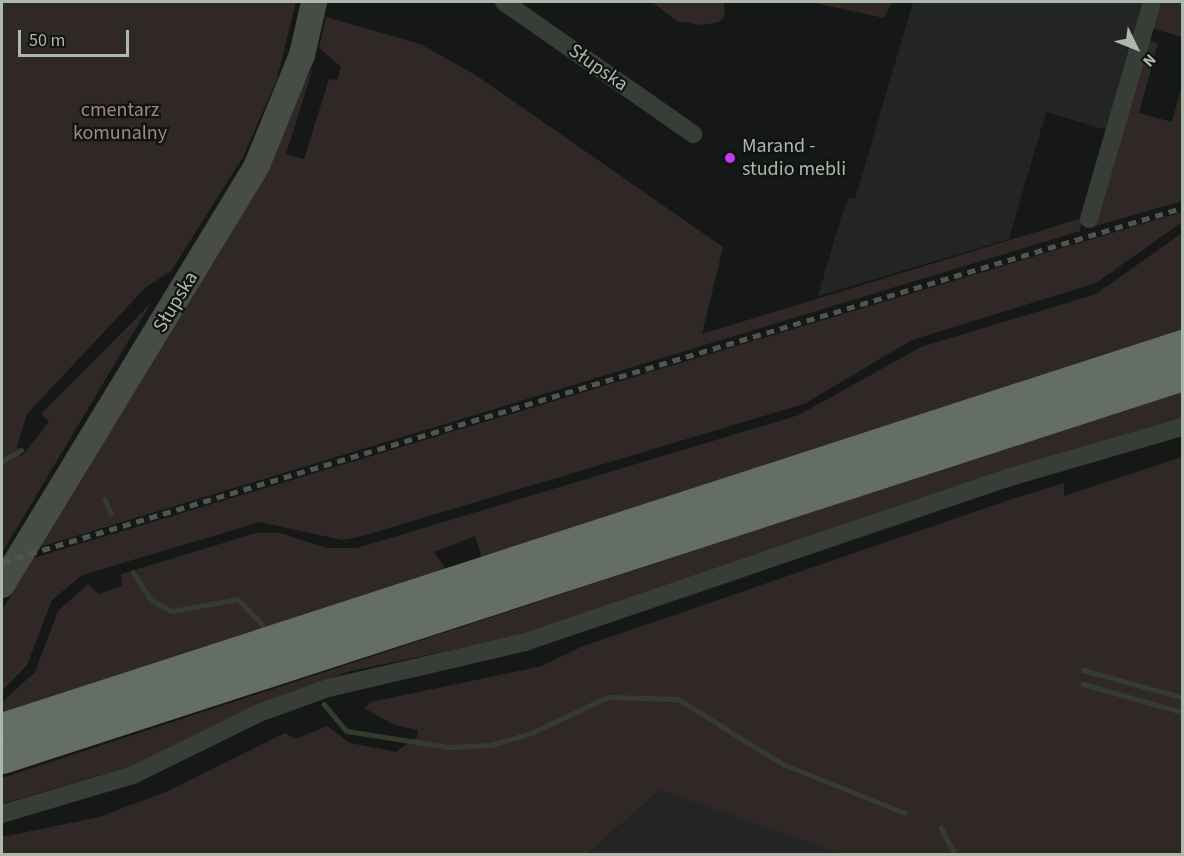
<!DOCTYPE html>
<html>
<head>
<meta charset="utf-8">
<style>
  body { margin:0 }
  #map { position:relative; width:1184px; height:856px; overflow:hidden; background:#161817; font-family:"Source Sans 3",sans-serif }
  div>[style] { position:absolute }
  .built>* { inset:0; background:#222523 }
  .green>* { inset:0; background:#302827 }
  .stream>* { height:4.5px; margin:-2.25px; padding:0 2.25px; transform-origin:2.25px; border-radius:2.25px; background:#343c2d }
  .minor>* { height:18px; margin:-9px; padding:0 9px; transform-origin:9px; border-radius:9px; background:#383d38 }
  .secondary>* { height:26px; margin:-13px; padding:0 13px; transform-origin:13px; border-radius:13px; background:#474d46 }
  .motorway>* { height:33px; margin:-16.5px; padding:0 16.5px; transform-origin:16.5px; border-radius:16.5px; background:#656e64 }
  .rail>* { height:4.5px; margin-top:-2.25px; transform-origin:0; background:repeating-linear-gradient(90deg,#50564f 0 8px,transparent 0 14px) }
  .dots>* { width:16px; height:16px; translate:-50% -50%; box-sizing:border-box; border:3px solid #111312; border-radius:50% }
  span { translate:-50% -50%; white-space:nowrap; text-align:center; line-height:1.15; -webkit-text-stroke:4.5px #111312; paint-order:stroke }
  .street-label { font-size:20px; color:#acb8a9 }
  .park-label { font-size:20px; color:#a28681 }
  .poi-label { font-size:20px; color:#acb8a9 }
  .left { translate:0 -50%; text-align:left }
  .frame { position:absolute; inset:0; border:3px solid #acb8a9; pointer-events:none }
  .north { position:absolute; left:1106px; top:18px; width:60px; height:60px; -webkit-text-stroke:4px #111312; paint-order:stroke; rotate:133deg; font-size:16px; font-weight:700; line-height:24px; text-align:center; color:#acb8a9 }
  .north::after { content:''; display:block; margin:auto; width:21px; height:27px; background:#acb8a9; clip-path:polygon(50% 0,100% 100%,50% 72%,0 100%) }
  .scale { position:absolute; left:18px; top:30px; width:111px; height:27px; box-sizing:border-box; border:3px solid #acb8a9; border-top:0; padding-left:8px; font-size:18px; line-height:21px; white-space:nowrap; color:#acb8a9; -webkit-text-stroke:4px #111312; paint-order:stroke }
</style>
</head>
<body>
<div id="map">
  <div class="built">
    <div style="clip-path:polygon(913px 2px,1147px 2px,1110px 131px,1046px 112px,1009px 239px,818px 296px,841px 217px,849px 198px,855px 199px)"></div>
    <div style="clip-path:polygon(660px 790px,775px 827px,842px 854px,587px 854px)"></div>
  </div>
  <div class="green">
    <div style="clip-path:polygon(2px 2px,296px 2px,277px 79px,243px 157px,171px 271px,146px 287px,27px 414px,17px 446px,21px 457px,49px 422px,41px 414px,151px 303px,2px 553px)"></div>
    <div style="clip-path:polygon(652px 2px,724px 2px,725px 15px,720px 22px,702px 25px,677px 21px)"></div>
    <div style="clip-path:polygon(810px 2px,892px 2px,884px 18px)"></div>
    <div style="clip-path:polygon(1158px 2px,1182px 2px,1182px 37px,1151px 28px)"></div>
    <div style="clip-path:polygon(326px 17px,420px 44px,474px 74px,723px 247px,702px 334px,1082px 218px,1080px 231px,40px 547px,313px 68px,286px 154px,304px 159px,329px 79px,337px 80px,341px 67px,319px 48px)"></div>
    <div style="clip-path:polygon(1147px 40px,1158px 43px,1139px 113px,1172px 122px,1182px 85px,1182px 201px,1095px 226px)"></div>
    <div style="clip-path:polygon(1182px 212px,1182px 222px,1096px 283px,912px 340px,804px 404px,359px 537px,342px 540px,260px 522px,82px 575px,52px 600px,27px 665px,2px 691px,2px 610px,33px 558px)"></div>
    <div style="clip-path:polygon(1182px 233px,1182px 330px,482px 558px,475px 536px,434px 552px,446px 570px,2px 713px,2px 702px,35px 672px,58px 611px,88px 584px,99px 594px,122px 586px,121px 574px,256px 533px,280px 533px,327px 548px,357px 548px,799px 415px,921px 347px,1096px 294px)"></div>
    <div style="clip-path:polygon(1182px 390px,1182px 418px,953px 487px,509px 638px,351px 671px,255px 705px,131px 766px,2px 804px,2px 778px)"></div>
    <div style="clip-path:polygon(1182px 457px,1182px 854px,842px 854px,660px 790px,587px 854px,2px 854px,2px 837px,99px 817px,168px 791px,285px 733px,296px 739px,327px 726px,350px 743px,396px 752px,417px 737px,418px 730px,394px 725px,364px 708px,371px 702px,542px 666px,581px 647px,1006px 501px,1064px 483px,1064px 496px)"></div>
  </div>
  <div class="stream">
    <div style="left:2px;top:461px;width:22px;rotate:-30deg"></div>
    <div style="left:105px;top:499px;width:15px;rotate:67deg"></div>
    <div style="left:133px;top:572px;width:33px;rotate:57deg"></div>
    <div style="left:151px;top:600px;width:24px;rotate:28deg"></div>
    <div style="left:172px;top:611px;width:67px;rotate:-10.3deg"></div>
    <div style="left:238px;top:599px;width:35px;rotate:46deg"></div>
    <div style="left:1083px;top:670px;width:103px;rotate:15.3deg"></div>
    <div style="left:1083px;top:684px;width:103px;rotate:15.8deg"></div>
    <div style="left:324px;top:704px;width:35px;rotate:50deg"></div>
    <div style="left:347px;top:731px;width:102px;rotate:9deg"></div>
    <div style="left:448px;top:747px;width:43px;rotate:-2.7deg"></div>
    <div style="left:491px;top:745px;width:42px;rotate:-16.7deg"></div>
    <div style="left:531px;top:733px;width:85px;rotate:-25.1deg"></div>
    <div style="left:608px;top:697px;width:70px;rotate:1.6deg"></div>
    <div style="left:678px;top:699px;width:123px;rotate:31.8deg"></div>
    <div style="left:783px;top:764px;width:131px;rotate:21.9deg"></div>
    <div style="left:941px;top:827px;width:30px;rotate:63deg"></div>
  </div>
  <div class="minor">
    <div style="left:504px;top:2px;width:231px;rotate:34.9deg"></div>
    <div style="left:1089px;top:219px;width:226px;rotate:-73.8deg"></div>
    <div style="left:2px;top:814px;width:137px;rotate:-16.6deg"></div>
    <div style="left:133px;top:775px;width:140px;rotate:-26.2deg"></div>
    <div style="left:259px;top:713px;width:73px;rotate:-19.9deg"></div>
    <div style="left:328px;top:688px;width:202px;rotate:-13.1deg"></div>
    <div style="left:525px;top:642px;width:506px;rotate:-18.79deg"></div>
    <div style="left:1004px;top:479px;width:185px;rotate:-16.3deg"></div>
  </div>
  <div class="secondary">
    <div style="left:2px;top:585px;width:491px;rotate:-58.7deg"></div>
    <div style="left:257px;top:165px;width:119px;rotate:-67.8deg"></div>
    <div style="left:302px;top:55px;width:54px;rotate:-77.2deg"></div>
  </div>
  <div class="motorway">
    <div style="left:2px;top:729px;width:1241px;rotate:-17.98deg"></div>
    <div style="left:2px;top:757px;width:1241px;rotate:-17.98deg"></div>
  </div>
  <div class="rail">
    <div style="left:2px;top:562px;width:1232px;rotate:-16.7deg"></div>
  </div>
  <div class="dots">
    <div style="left:730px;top:158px;background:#c33bec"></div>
  </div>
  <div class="street-label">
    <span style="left:598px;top:68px;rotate:35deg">Słupska</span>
    <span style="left:176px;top:302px;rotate:-59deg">Słupska</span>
  </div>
  <div class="park-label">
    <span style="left:120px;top:122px">cmentarz<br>komunalny</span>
  </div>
  <div class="poi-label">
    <span class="left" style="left:742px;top:158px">Marand -<br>studio mebli</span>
  </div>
  <div class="frame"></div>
  <div class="north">N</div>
  <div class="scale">50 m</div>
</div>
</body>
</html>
